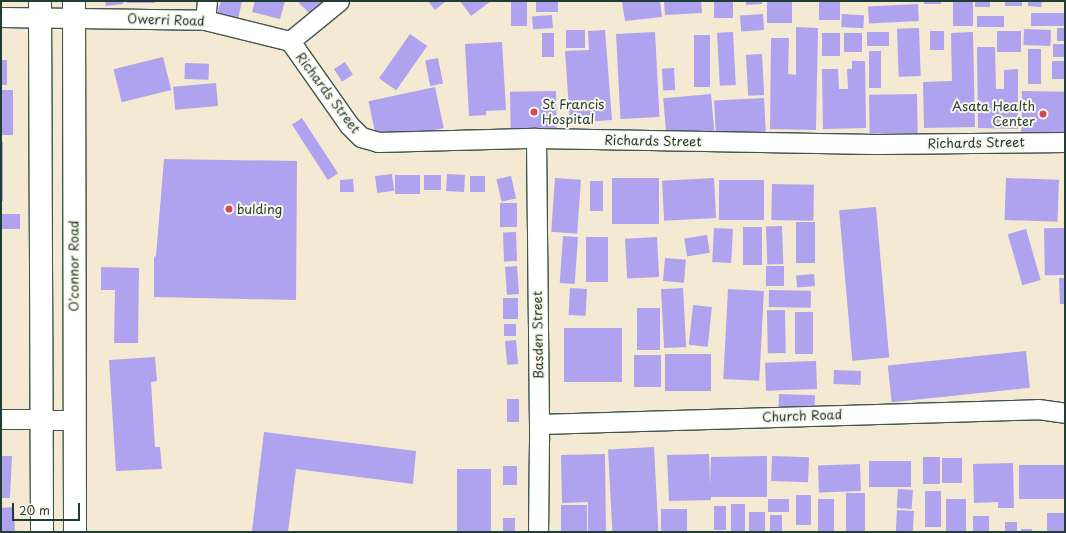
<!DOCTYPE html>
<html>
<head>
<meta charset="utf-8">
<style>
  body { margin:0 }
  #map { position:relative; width:1066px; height:533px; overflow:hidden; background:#f4e9d2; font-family:"Playpen Sans",sans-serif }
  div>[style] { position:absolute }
  .building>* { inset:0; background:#afa2ee; transform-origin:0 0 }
  .roads { filter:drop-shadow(1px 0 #3f574c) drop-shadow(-1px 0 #3f574c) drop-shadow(0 1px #3f574c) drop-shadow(0 -1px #3f574c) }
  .street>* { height:19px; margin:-9.5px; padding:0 9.5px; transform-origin:9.5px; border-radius:9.5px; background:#fff }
  .primary>* { height:22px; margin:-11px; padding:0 11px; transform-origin:11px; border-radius:11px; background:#fff }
  .dots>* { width:11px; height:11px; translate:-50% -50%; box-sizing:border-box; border:2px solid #fbf7ec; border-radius:50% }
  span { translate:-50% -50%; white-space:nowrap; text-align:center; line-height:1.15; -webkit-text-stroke:4px #fbf7ec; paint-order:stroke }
  .street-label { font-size:13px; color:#1f3d34 }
  .poi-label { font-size:13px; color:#1f3d34 }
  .left { translate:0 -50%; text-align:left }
  .right { translate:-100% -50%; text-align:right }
  .frame { position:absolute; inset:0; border:2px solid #1f3d34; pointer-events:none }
  .scale { position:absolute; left:12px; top:503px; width:68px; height:18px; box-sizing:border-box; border:2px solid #1f3d34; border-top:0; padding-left:5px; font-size:12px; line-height:14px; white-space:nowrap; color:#1f3d34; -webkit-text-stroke:3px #fbf7ec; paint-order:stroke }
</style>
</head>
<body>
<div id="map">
  <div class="building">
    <div style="clip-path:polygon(105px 1px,123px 1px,123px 4px,106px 6px)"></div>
    <div style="left:127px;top:1px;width:28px;height:2px"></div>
    <div style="clip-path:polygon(221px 1px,242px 1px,238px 19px,217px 14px)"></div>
    <div style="clip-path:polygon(255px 1px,285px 1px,280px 19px,252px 12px)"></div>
    <div style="clip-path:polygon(299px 1px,323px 1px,324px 2px,312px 16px,298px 2px)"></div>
    <div style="clip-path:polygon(428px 1px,446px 1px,435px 10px)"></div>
    <div style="clip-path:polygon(460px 1px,491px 1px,471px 16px)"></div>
    <div style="left:511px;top:1px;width:16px;height:25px"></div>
    <div style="left:536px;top:1px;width:22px;height:11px"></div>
    <div style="clip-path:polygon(622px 1px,660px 1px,662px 17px,625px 21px)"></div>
    <div style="clip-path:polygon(664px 1px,701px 1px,702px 13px,665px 15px)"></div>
    <div style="left:714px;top:1px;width:19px;height:17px"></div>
    <div style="clip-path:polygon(746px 1px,762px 1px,762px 4px,746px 5px)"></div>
    <div style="left:767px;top:1px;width:25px;height:22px"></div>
    <div style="left:819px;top:1px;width:21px;height:19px"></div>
    <div style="left:924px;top:1px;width:17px;height:3px"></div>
    <div style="left:953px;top:1px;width:20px;height:25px"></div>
    <div style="left:975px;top:1px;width:15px;height:6px"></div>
    <div style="left:1005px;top:1px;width:17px;height:5px"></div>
    <div style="clip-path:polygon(1028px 1px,1042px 1px,1041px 7px,1028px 6px)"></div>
    <div style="left:918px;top:4px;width:17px;height:50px;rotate:87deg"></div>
    <div style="left:1031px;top:13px;width:34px;height:13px"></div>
    <div style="left:763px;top:14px;width:16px;height:23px;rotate:86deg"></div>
    <div style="left:842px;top:14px;width:22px;height:13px;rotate:3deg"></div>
    <div style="left:552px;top:15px;width:13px;height:20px;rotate:86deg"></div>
    <div style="left:977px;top:16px;width:27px;height:11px"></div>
    <div style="clip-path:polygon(796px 27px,818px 28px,816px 130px,770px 129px,771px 38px,789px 38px,788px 74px,796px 75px)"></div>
    <div style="left:919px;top:28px;width:48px;height:22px;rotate:88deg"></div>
    <div style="left:1057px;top:28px;width:8px;height:13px"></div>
    <div style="left:1024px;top:29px;width:27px;height:16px;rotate:2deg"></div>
    <div style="left:566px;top:30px;width:19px;height:18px"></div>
    <div style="clip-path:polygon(605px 30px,612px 120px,570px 123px,565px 51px,589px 50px,588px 31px)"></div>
    <div style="left:930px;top:31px;width:14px;height:19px"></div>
    <div style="left:997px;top:31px;width:24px;height:21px"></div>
    <div style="left:655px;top:32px;width:85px;height:39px;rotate:87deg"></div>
    <div style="left:733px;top:32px;width:53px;height:16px;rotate:87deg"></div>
    <div style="left:867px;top:32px;width:22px;height:14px"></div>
    <div style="clip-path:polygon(973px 32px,975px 127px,924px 128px,923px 82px,952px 81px,951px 33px)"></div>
    <div style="left:554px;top:33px;width:24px;height:12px;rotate:90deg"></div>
    <div style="left:822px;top:33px;width:18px;height:23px"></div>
    <div style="left:844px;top:33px;width:18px;height:19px"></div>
    <div style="left:410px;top:34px;width:21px;height:54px;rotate:35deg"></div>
    <div style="left:694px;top:35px;width:16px;height:52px"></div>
    <div style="clip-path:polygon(502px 42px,506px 110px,486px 111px,486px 115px,469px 116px,465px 44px)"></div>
    <div style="left:1053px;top:44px;width:12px;height:13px"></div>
    <div style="clip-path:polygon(977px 47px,995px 47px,996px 89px,1004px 89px,1004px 70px,1018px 69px,1018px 129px,978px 128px)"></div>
    <div style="left:1028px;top:49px;width:13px;height:35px"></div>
    <div style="left:869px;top:51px;width:12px;height:37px"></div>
    <div style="left:762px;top:54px;width:41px;height:16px;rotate:87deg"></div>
    <div style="left:163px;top:57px;width:34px;height:51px;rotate:76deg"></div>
    <div style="left:438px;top:58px;width:26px;height:13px;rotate:79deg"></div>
    <div style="left:1px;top:60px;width:6px;height:25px"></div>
    <div style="clip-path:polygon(852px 61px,865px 61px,866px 128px,823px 129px,822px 69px,838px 69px,839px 89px,848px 89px,847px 69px,852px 69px)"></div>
    <div style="left:1052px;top:61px;width:13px;height:18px"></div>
    <div style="left:345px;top:62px;width:15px;height:13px;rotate:58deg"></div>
    <div style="left:185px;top:63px;width:24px;height:16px;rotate:2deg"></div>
    <div style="left:674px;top:68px;width:22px;height:12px;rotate:87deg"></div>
    <div style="left:216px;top:83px;width:23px;height:43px;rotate:85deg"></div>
    <div style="left:435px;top:87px;width:42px;height:68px;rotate:78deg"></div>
    <div style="left:1px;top:90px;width:12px;height:45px"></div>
    <div style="left:556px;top:91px;width:40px;height:46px;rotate:89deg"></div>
    <div style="left:1022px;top:91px;width:43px;height:44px;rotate:1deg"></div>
    <div style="left:711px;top:94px;width:37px;height:48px;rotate:85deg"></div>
    <div style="left:917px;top:94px;width:39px;height:48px;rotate:89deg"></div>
    <div style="left:764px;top:98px;width:34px;height:50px;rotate:87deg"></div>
    <div style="left:302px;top:118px;width:66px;height:12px;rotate:57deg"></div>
    <div style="left:1px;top:142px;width:2px;height:59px"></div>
    <div style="clip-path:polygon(164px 159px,297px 161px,296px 300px,154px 297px,154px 257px,156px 256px)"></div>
    <div style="left:392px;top:174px;width:17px;height:17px;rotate:83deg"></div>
    <div style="left:447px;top:174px;width:18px;height:17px;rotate:3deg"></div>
    <div style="left:395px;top:175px;width:25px;height:19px"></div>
    <div style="left:441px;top:175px;width:15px;height:17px;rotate:90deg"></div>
    <div style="left:470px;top:176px;width:15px;height:16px"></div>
    <div style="left:511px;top:176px;width:23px;height:15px;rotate:77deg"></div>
    <div style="left:555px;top:178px;width:26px;height:54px;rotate:4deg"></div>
    <div style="left:612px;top:178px;width:47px;height:46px"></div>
    <div style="left:714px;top:178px;width:40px;height:52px;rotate:87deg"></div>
    <div style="left:1006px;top:178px;width:53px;height:42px;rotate:2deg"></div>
    <div style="clip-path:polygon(353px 179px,354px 192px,340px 192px,340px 180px)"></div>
    <div style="left:719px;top:180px;width:45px;height:40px"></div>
    <div style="left:590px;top:181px;width:13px;height:30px"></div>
    <div style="left:772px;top:184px;width:42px;height:36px;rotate:1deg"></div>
    <div style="left:500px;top:203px;width:17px;height:24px"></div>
    <div style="left:876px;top:207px;width:151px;height:37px;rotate:85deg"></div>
    <div style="left:1px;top:214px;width:19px;height:15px"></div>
    <div style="left:796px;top:222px;width:19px;height:41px"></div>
    <div style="left:782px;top:226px;width:38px;height:16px;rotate:88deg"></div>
    <div style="left:743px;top:227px;width:19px;height:38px"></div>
    <div style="left:714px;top:228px;width:19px;height:34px;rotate:3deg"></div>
    <div style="left:1064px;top:228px;width:47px;height:20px;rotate:89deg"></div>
    <div style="left:1026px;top:229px;width:53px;height:19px;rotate:74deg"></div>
    <div style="left:516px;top:232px;width:29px;height:13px;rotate:88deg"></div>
    <div style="left:707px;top:235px;width:18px;height:23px;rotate:81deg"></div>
    <div style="left:563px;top:236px;width:15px;height:47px;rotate:4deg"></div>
    <div style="left:586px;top:237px;width:22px;height:45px"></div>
    <div style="left:657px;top:237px;width:40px;height:32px;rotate:87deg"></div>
    <div style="left:665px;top:258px;width:21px;height:23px;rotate:5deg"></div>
    <div style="left:517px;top:266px;width:28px;height:12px;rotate:86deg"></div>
    <div style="left:766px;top:266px;width:18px;height:20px"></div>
    <div style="clip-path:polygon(101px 267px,139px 268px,138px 343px,114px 343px,115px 290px,101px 290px)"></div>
    <div style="left:814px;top:274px;width:12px;height:18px;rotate:85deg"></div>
    <div style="clip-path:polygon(1059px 278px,1065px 278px,1065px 304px,1060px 304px)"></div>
    <div style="left:570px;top:288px;width:17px;height:27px;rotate:3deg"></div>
    <div style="left:683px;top:288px;width:59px;height:22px;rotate:87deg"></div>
    <div style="left:728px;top:289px;width:36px;height:90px;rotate:3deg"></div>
    <div style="left:769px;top:290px;width:42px;height:17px;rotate:1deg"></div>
    <div style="left:503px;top:298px;width:15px;height:21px"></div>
    <div style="left:693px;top:305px;width:19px;height:40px;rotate:6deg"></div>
    <div style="left:637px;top:308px;width:23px;height:42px"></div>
    <div style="left:785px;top:310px;width:43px;height:18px;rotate:89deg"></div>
    <div style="left:795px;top:312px;width:18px;height:42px"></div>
    <div style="left:504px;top:324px;width:12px;height:12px"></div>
    <div style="left:564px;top:328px;width:58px;height:54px"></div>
    <div style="left:516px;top:340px;width:24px;height:11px;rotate:85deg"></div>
    <div style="left:1026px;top:351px;width:37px;height:139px;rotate:84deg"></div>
    <div style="left:665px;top:354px;width:46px;height:37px"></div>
    <div style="left:634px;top:355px;width:27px;height:32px"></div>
    <div style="clip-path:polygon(155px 357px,157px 381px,151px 382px,155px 447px,160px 447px,162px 469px,116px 471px,109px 360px)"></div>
    <div style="left:816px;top:361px;width:28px;height:51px;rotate:88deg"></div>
    <div style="left:834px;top:370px;width:27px;height:14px;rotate:2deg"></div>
    <div style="left:779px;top:394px;width:36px;height:18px;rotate:2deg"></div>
    <div style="left:507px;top:399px;width:12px;height:23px"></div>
    <div style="clip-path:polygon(264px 432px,416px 451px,413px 484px,296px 469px,288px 532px,252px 531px)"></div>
    <div style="left:654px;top:447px;width:85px;height:46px;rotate:87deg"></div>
    <div style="clip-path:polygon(605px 454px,606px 532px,588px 532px,588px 502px,562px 503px,561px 455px)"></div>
    <div style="clip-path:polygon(709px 454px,710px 485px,711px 457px,767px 456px,767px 497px,711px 497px,711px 500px,669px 501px,667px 455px)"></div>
    <div style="clip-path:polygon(1px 456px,12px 456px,10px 498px,1px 498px)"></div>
    <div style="left:772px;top:456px;width:37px;height:25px;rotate:2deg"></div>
    <div style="left:923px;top:457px;width:17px;height:27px"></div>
    <div style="left:942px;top:458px;width:20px;height:25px"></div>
    <div style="left:911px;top:461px;width:26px;height:42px;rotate:90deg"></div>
    <div style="clip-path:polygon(1013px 463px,1014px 508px,998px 508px,998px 502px,974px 503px,973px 464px)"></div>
    <div style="left:860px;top:464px;width:27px;height:42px;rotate:88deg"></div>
    <div style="left:1019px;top:465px;width:46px;height:34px"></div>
    <div style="left:503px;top:466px;width:14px;height:19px"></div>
    <div style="left:457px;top:469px;width:34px;height:63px"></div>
    <div style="left:898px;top:489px;width:15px;height:19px;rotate:4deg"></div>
    <div style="left:925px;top:491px;width:16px;height:36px"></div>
    <div style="left:846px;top:493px;width:19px;height:39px"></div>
    <div style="left:796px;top:495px;width:15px;height:30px"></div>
    <div style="left:768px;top:499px;width:21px;height:13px"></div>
    <div style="left:818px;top:499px;width:16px;height:33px"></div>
    <div style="left:946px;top:499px;width:20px;height:32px"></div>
    <div style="left:731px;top:504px;width:14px;height:28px"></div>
    <div style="left:561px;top:505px;width:26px;height:27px"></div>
    <div style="left:714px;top:506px;width:12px;height:24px"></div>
    <div style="clip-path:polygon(14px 507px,15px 532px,2px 532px,1px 531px,1px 508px)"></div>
    <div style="left:661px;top:509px;width:26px;height:23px"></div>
    <div style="left:897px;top:510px;width:17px;height:22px;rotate:3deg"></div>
    <div style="left:749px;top:512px;width:16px;height:20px"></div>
    <div style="left:1047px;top:513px;width:18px;height:19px"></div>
    <div style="left:770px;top:515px;width:12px;height:17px"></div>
    <div style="left:973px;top:516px;width:16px;height:16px"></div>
    <div style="left:503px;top:518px;width:12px;height:14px"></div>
    <div style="left:1005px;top:522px;width:12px;height:10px"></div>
    <div style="left:1021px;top:529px;width:11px;height:3px"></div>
  </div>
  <div class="roads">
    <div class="street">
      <div style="left:1px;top:17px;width:204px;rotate:0.8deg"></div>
      <div style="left:205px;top:20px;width:88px;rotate:13.9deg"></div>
      <div style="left:205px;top:20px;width:19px;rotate:-84deg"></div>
      <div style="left:290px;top:41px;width:103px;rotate:54.9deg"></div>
      <div style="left:349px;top:125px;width:17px;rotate:45deg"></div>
      <div style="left:361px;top:137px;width:18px;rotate:16deg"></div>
      <div style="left:378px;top:142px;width:158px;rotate:-1.5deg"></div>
      <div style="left:536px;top:138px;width:338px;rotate:1deg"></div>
      <div style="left:874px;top:144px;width:191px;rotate:-0.6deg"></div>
      <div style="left:290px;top:41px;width:63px;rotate:-39.2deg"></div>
      <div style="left:536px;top:138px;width:302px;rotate:89.4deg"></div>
      <div style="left:539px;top:440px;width:92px;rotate:90.6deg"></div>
      <div style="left:1px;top:419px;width:73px;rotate:0.8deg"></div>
      <div style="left:539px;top:424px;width:499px;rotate:-1.7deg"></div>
      <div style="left:1038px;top:409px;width:27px;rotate:8deg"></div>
    </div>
    <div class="primary">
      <div style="left:40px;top:1px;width:531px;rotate:89.78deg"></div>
      <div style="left:74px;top:1px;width:531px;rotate:89.89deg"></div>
    </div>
  </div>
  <div class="dots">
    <div style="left:534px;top:112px;background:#d1495b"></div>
    <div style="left:1043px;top:114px;background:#d1495b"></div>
    <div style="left:229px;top:209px;background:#d1495b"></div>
  </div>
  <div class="street-label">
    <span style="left:166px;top:20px;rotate:2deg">Owerri Road</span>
    <span style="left:328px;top:93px;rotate:53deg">Richards Street</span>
    <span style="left:653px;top:141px;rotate:1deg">Richards Street</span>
    <span style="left:976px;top:143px;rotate:-1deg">Richards Street</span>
    <span style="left:74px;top:266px;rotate:-90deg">O'connor Road</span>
    <span style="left:538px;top:335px;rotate:-91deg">Basden Street</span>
    <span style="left:802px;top:416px;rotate:-2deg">Church Road</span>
  </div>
  <div class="poi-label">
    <span class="left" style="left:542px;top:112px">St Francis<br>Hospital</span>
    <span class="right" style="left:1035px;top:114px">Asata Health<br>Center</span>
    <span class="left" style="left:237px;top:209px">bulding</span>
  </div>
  <div class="frame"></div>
  <div class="scale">20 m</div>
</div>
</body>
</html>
